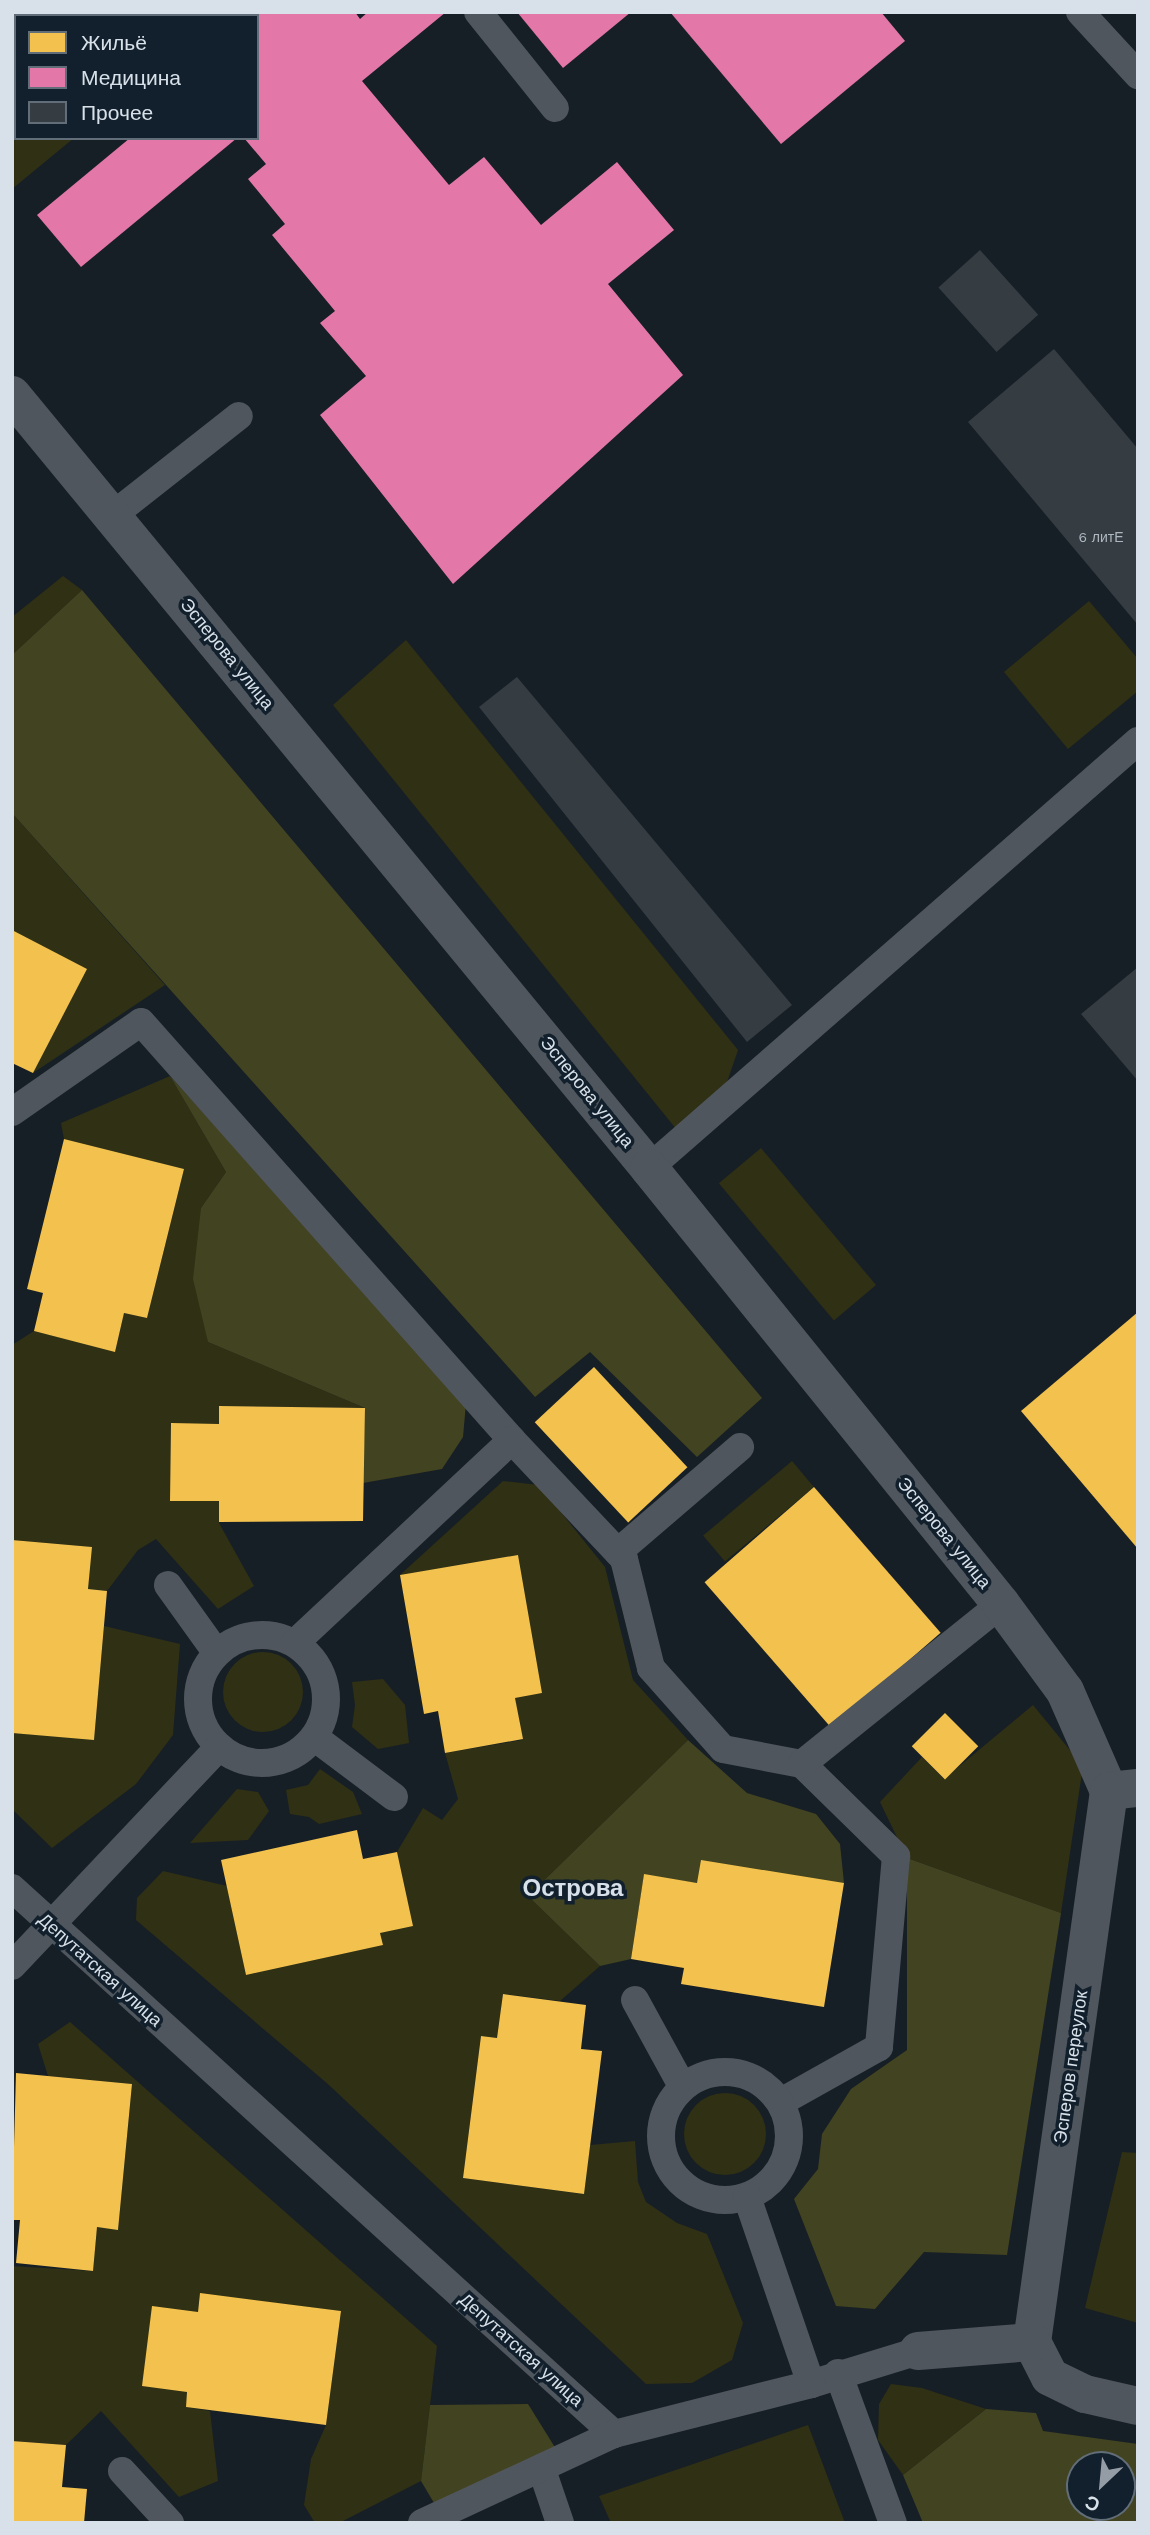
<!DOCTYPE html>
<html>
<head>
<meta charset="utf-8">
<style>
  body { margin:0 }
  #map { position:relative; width:1150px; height:2535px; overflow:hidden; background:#171f26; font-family:"Work Sans",sans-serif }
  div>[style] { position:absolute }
  .green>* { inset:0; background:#2f3014; transform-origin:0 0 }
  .round { border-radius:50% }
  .forest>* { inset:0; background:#424320 }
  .homes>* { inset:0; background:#f2c14e; transform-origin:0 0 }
  .health>* { inset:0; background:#e377a8 }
  .building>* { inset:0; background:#353c42; transform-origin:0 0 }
  .service>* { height:28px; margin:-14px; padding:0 14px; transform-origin:14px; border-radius:14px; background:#50565d }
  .service>.ring { margin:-14px; padding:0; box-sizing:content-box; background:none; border:28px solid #50565d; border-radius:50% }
  .minor>* { height:38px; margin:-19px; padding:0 19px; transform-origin:19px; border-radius:19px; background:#50565d }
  span { translate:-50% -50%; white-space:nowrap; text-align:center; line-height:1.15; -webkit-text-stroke:7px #11202c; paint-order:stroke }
  .number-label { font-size:14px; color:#afb8c0 }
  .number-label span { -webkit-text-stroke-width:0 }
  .street-label { font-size:18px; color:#d8e1ea }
  .district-label { font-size:24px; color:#d8e1ea; font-weight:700 }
  .frame { position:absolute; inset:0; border:14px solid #d8e1ea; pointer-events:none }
  .legend { position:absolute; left:14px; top:14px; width:245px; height:126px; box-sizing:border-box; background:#11202c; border:2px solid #616d78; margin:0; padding:9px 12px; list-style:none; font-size:21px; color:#d8e1ea }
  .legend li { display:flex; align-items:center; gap:14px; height:35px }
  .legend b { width:35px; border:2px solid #616d78 }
  .north { position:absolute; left:1066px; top:2451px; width:70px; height:70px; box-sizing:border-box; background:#11202c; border:2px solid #616d78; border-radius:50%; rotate:206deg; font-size:19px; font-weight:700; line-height:28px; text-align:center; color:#d8e1ea }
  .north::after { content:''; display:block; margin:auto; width:24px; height:32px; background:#949da5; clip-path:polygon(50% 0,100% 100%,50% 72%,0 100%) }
</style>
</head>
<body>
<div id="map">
  <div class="green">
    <div style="clip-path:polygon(12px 12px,142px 16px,16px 16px,16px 138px,74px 138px,12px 189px)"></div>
    <div style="clip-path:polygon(63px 576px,82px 590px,12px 655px,12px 617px)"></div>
    <div style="clip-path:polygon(1089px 601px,1138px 659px,1138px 691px,1068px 749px,1004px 672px)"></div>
    <div style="clip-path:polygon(406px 640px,738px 1050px,725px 1088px,677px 1130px,333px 705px)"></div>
    <div style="clip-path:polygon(12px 813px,165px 985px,33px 1073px,86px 969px,12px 930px)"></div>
    <div style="clip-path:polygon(170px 1076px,226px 1172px,201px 1208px,208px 1342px,365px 1408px,220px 1406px,219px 1424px,171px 1424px,170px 1500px,219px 1501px,219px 1523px,254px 1586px,218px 1609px,156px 1539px,138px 1550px,107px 1591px,88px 1589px,91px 1547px,12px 1540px,12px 1345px,34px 1331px,115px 1351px,124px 1313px,147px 1318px,184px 1169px,64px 1139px,61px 1123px)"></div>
    <div style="left:761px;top:1148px;width:179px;height:55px;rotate:50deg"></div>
    <div style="left:792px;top:1461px;width:34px;height:116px;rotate:50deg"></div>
    <div style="clip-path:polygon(503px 1481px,539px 1485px,605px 1567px,633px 1680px,688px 1740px,528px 1896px,600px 1966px,560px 2001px,503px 1994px,497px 2038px,481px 2036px,463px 2178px,583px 2194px,590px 2145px,635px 2141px,638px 2182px,646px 2202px,677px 2223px,707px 2234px,743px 2323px,732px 2360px,692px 2383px,646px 2384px,329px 2085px,136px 1920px,137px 1898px,163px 1871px,227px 1886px,246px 1975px,382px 1945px,380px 1933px,397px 1852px,423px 1808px,442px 1820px,458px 1799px,445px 1753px,522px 1740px,515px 1698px,542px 1693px,400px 1575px)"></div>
    <div style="clip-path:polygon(104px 1626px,180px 1644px,173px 1735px,136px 1784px,52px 1848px,12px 1809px,12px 1733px,94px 1739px)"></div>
    <div class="round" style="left:223px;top:1652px;width:80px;height:80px"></div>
    <div style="clip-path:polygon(383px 1679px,405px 1705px,409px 1743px,378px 1749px,352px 1727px,355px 1705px,352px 1682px)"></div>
    <div style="clip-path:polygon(1033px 1705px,1083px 1766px,1061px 1913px,907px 1858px,880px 1802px,922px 1757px,944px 1779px)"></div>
    <div style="clip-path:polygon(320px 1769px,353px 1792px,362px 1814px,319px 1824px,309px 1817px,290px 1814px,286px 1790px,308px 1785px)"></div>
    <div style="clip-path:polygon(237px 1789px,258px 1792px,269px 1811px,248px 1840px,190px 1843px)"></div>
    <div style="clip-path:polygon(70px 2022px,437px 2346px,421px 2481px,339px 2523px,315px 2523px,304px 2505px,311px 2459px,326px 2425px,341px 2311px,200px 2294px,186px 2407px,210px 2411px,218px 2481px,179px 2497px,101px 2411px,66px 2445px,12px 2441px,12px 2266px,92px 2271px,97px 2227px,118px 2229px,132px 2084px,48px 2076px,38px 2044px)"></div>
    <div class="round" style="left:684px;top:2093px;width:82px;height:82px"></div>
    <div style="clip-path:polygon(1122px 2152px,1138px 2153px,1138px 2323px,1085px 2308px)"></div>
    <div style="clip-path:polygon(891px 2384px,922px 2388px,986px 2409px,903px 2475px,878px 2440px,879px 2404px)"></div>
    <div style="clip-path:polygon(808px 2425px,845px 2523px,611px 2523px,599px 2496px)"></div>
  </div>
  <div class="forest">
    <div style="clip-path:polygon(82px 590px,762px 1398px,697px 1457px,590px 1352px,535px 1397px,12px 813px,12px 655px)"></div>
    <div style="clip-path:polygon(170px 1076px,466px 1403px,463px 1437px,442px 1469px,363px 1483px,365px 1408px,208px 1342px,193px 1279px,201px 1208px,226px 1172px)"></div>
    <div style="clip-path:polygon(688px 1740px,747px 1793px,816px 1814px,840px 1844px,844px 1883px,697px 1883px,644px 1875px,631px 1959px,600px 1966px,528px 1896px)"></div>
    <div style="clip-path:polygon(907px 1858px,1061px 1913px,1007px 2255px,924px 2252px,875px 2309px,836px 2306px,794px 2199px,818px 2169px,822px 2134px,851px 2089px,907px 2050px)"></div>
    <div style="clip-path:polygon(528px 2404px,556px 2449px,437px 2508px,421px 2481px,430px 2405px)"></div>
    <div style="clip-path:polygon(evenodd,986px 2409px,1036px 2413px,1043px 2431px,1138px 2444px,1138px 2523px,923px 2523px,903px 2475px,986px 2409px,1122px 2465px,1122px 2507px,1080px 2507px,1080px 2465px,1122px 2465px)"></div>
  </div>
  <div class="homes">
    <div style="clip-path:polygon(12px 930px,87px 969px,33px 1073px,12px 1063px)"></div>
    <div style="clip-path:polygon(64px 1139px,184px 1169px,147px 1318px,124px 1313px,115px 1352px,34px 1331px,43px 1293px,27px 1289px)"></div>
    <div style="clip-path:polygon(1138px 1312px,1138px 1549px,1021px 1411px)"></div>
    <div style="left:594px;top:1367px;width:137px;height:81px;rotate:47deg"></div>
    <div style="clip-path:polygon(219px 1406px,365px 1408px,363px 1521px,219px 1522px,219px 1501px,170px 1501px,171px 1423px,219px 1424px)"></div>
    <div style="left:814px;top:1487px;width:193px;height:145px;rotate:49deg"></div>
    <div style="clip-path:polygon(12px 1540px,92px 1547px,88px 1589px,107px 1591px,94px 1740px,12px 1733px)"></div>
    <div style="clip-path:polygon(518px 1555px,542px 1693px,515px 1698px,523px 1739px,445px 1753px,438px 1711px,424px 1714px,400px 1575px)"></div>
    <div style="left:945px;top:1713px;width:47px;height:47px;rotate:45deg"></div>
    <div style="clip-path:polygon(357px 1830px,363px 1859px,397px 1852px,413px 1926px,380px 1933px,383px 1945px,246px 1975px,221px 1860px)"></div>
    <div style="clip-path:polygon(701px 1860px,844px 1883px,824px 2007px,681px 1984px,684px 1968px,631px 1959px,644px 1874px,697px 1883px)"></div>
    <div style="clip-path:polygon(503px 1994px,586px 2005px,581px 2049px,602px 2051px,584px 2194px,463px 2178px,481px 2036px,497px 2038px)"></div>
    <div style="clip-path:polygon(16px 2073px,132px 2084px,118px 2230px,97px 2227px,93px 2271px,16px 2263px,20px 2220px,12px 2220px)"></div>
    <div style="clip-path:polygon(200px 2293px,341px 2311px,326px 2425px,186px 2407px,187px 2392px,142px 2386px,152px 2306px,198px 2312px)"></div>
    <div style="clip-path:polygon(12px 2441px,66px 2445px,62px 2487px,87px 2489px,84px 2523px,12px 2523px)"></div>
  </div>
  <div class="health">
    <div style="clip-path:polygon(180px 12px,355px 12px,360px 19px,368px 12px,446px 12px,362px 81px,449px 185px,484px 157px,541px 225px,617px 162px,674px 230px,608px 284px,683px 375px,453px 584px,320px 415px,366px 376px,320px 323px,335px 311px,272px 235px,285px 224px,248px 179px,266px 164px,244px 138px,257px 138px,257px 16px)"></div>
    <div style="clip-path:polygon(517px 12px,631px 12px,563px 68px)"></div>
    <div style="clip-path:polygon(670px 12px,881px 12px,905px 41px,781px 144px)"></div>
    <div style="clip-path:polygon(130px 138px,237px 138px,81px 267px,37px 215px)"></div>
  </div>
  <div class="building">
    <div style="left:980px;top:250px;width:87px;height:56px;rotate:48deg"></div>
    <div style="clip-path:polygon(1054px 349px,1138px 449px,1138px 625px,968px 422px)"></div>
    <div style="clip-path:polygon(517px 677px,792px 1005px,747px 1042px,479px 707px)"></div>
    <div style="clip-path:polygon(1138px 967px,1138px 1081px,1081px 1014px)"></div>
  </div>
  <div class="service">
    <div style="left:478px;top:12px;width:123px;rotate:51.3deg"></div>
    <div style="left:1080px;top:12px;width:86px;rotate:47.4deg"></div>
    <div style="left:113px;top:515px;width:160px;rotate:-38.2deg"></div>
    <div style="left:12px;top:1112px;width:157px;rotate:-34.9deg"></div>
    <div style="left:141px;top:1022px;width:559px;rotate:48.41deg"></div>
    <div style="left:512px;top:1440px;width:163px;rotate:46.7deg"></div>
    <div style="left:624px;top:1559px;width:112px;rotate:76.1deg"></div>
    <div style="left:651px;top:1668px;width:108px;rotate:48.4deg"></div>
    <div style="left:723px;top:1749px;width:80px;rotate:10.8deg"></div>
    <div style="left:802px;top:1764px;width:132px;rotate:44.4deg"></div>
    <div style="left:896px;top:1856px;width:192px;rotate:95.1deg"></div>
    <div style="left:879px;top:2047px;width:112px;rotate:150.7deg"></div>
    <div style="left:649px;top:1168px;width:649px;rotate:-41.13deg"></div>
    <div style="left:618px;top:1552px;width:161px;rotate:-40.7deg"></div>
    <div style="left:168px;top:1585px;width:82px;rotate:54.4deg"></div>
    <div class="ring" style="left:198px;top:1635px;width:100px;height:100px"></div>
    <div style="left:295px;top:1643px;width:297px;rotate:-43.1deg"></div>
    <div style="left:314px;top:1737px;width:100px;rotate:36.9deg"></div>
    <div style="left:802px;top:1764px;width:255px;rotate:-38.8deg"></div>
    <div style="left:12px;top:1888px;width:813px;rotate:42.21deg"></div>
    <div style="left:614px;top:2434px;width:203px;rotate:-14.2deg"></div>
    <div style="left:811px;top:2384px;width:112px;rotate:-17.1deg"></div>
    <div style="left:12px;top:1966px;width:301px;rotate:-46.6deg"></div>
    <div style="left:635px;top:2000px;width:98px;rotate:61.3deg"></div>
    <div class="ring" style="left:661px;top:2072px;width:100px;height:100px"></div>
    <div style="left:747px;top:2197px;width:198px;rotate:71.1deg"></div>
    <div style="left:838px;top:2373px;width:160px;rotate:69.9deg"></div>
    <div style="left:542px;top:2470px;width:56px;rotate:71.2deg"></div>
    <div style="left:122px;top:2471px;width:71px;rotate:47.3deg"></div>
    <div style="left:422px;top:2523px;width:212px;rotate:-24.9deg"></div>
  </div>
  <div class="minor">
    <div style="left:12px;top:395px;width:1002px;rotate:50.51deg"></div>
    <div style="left:649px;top:1168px;width:560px;rotate:51.08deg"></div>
    <div style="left:1001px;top:1604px;width:108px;rotate:53.7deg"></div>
    <div style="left:1065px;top:1691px;width:109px;rotate:66.3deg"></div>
    <div style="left:1109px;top:1791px;width:29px;rotate:-6deg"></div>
    <div style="left:1032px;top:2342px;width:556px;rotate:-82.04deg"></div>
    <div style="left:1032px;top:2342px;width:39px;rotate:63deg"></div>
    <div style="left:1050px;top:2377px;width:39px;rotate:26deg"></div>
    <div style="left:1085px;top:2394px;width:54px;rotate:12.8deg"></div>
    <div style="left:918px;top:2351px;width:114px;rotate:-4.5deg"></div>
  </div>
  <div class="number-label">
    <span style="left:1101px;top:537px">6 литЕ</span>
  </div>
  <div class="street-label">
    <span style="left:227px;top:654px;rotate:51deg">Эсперова улица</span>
    <span style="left:587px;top:1092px;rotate:51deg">Эсперова улица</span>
    <span style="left:944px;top:1533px;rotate:51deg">Эсперова улица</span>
    <span style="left:100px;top:1970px;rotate:42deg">Депутатская улица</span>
    <span style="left:1071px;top:2067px;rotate:-82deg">Эсперов переулок</span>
    <span style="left:521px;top:2350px;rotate:42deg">Депутатская улица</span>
  </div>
  <div class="district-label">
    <span style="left:573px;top:1889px">Острова</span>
  </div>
  <div class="frame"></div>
  <ul class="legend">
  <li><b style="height:19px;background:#f2c14e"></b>Жильё</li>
  <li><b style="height:19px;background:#e377a8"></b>Медицина</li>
  <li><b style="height:19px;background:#353c42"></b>Прочее</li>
  </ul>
  <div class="north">С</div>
</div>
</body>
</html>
